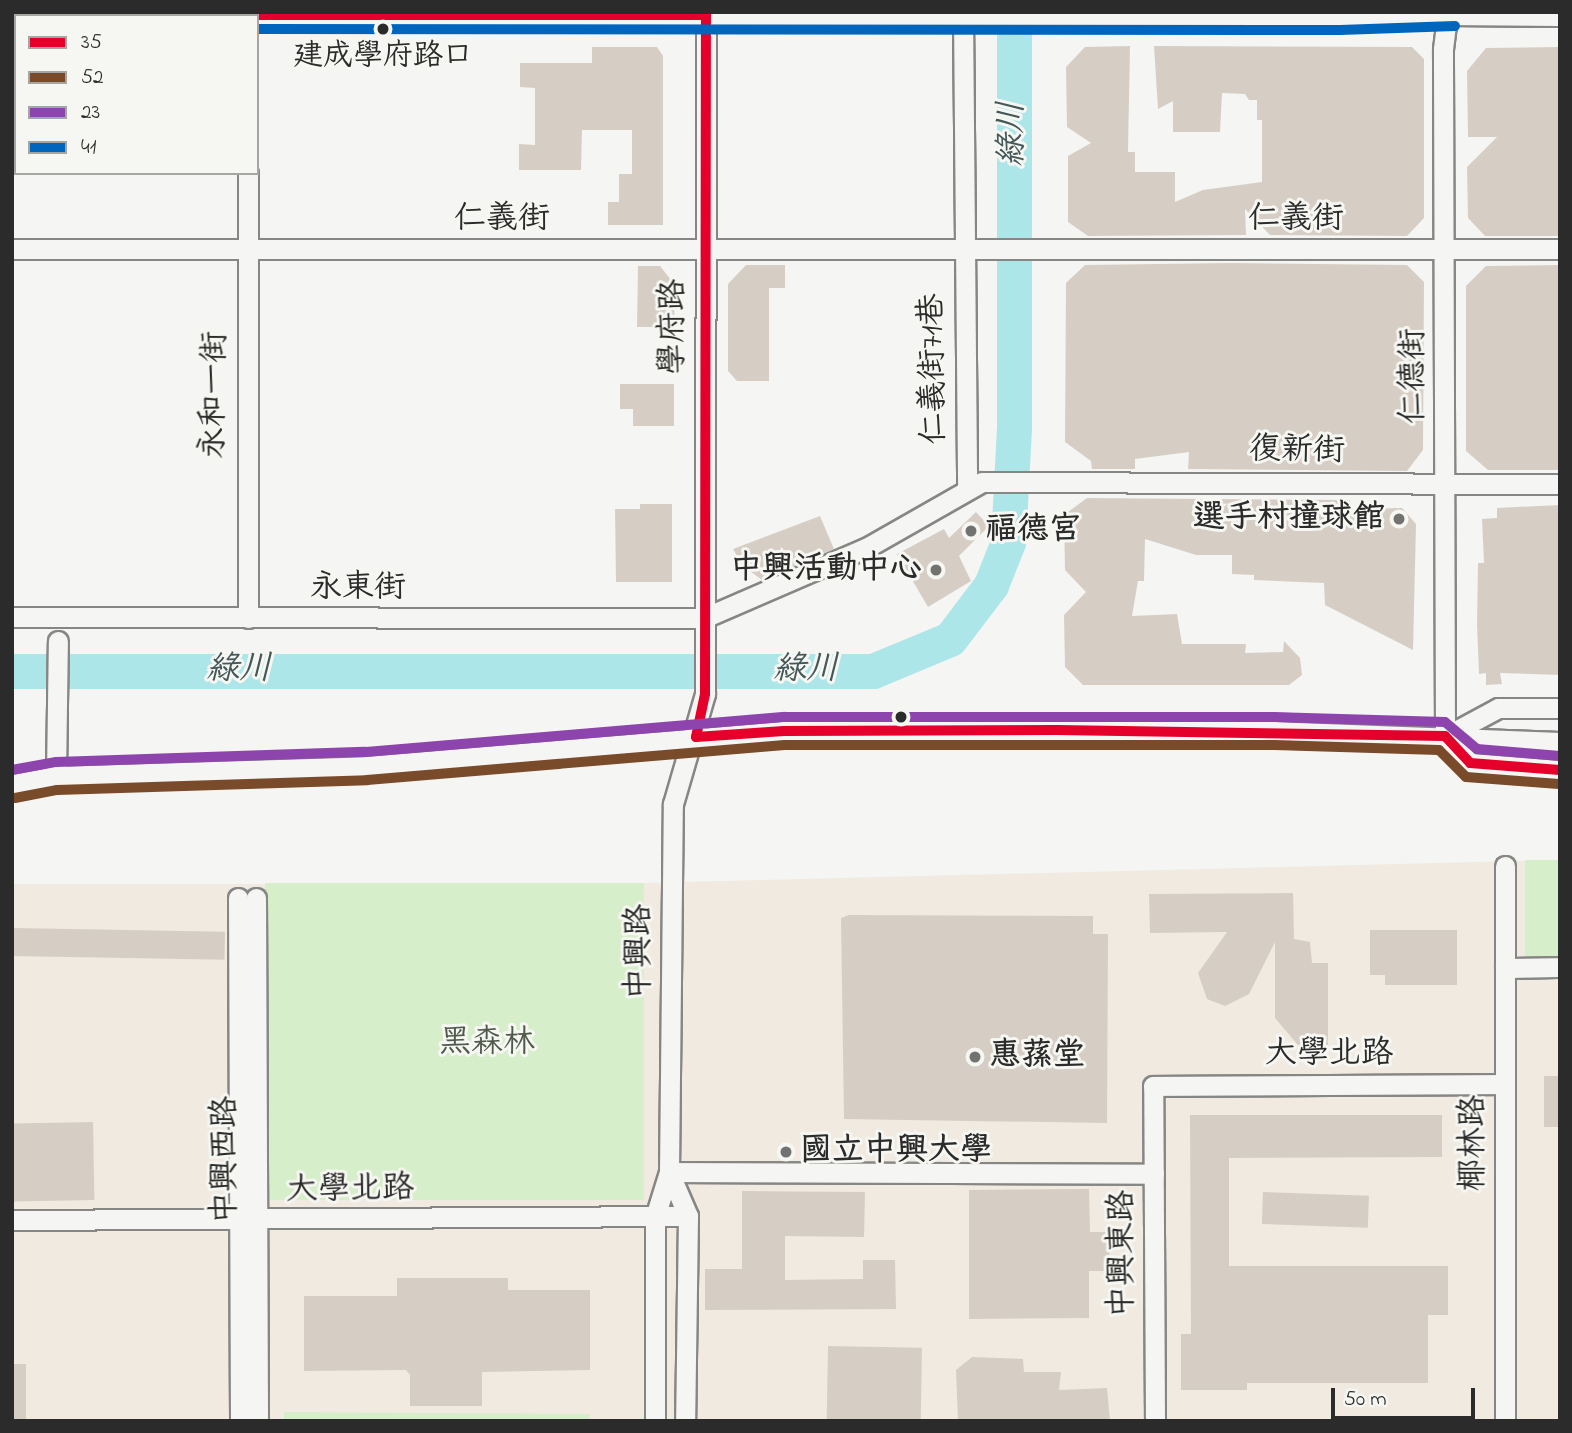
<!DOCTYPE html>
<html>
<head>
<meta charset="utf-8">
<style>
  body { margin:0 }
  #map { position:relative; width:1572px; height:1433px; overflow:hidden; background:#f5f5f3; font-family:"Indie Flower","LXGW WenKai TC",sans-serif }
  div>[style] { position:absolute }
  .built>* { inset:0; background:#f0eae1 }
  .green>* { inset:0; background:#d6eec9; transform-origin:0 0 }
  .river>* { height:35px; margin:-17.5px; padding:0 17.5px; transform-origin:17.5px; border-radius:17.5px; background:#ade6e8 }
  .building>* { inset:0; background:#d6cec5; transform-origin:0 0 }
  .roads { filter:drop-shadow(2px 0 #868685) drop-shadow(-2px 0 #868685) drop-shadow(0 2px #868685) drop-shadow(0 -2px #868685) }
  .minor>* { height:19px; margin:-9.5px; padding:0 9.5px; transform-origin:9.5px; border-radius:9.5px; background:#f5f5f3 }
  .bus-1>* { height:10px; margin:-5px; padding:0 5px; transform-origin:5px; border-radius:5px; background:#e4002b }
  .bus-2>* { height:10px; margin:-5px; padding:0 5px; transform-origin:5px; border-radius:5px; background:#7a4b2a }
  .bus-3>* { height:10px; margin:-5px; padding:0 5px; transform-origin:5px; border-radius:5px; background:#8e44ad }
  .bus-4>* { height:10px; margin:-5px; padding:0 5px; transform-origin:5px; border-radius:5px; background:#0065bd }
  .dots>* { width:19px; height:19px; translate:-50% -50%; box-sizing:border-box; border:4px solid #f6f6f2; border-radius:50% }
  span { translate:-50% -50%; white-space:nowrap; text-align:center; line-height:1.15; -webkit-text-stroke:6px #f6f6f2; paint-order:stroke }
  .bus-label { font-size:30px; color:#2b2b2b }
  .street-label { font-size:32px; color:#2b2b2b }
  .poi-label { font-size:32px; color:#2b2b2b; font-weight:700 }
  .right { translate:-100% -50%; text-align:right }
  .left { translate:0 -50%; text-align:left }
  .park-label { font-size:32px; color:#505a4a }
  .water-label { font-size:33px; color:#445859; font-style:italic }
  .frame { position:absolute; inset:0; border:14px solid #2b2b2b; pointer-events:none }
  .legend { position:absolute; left:14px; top:14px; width:245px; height:161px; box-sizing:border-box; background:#f6f6f2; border:2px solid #a5a5a2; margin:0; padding:9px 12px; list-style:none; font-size:21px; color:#2b2b2b }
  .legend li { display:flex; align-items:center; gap:14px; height:35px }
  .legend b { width:35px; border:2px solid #a5a5a2 }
  .scale { position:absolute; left:1331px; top:1388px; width:144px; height:32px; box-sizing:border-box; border:4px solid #2b2b2b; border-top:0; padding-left:9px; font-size:21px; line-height:24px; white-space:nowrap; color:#2b2b2b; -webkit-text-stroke:5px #f6f6f2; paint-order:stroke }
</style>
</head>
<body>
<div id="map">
  <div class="built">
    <div style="clip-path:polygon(1560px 860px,1560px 1421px,12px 1421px,12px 884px,603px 884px)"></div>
  </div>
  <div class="green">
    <div style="left:1560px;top:860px;width:97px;height:35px;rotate:90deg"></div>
    <div style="left:644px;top:883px;width:317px;height:379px;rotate:90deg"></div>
    <div style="clip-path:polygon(284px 1412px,590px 1414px,590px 1421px,284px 1421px)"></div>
  </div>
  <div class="river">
    <div style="left:12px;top:671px;width:861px"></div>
    <div style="left:873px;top:671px;width:83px;rotate:-22.6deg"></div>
    <div style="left:950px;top:639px;width:68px;rotate:-52.8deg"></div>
    <div style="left:991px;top:585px;width:46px;rotate:-68.4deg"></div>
    <div style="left:1008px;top:542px;width:115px;rotate:-87deg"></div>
    <div style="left:1014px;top:427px;width:415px;rotate:-90deg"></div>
  </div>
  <div class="building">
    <div style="clip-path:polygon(1130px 46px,1128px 152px,1135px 152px,1135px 172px,1175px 172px,1175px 202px,1203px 190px,1262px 182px,1262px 120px,1257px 120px,1257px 100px,1249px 100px,1245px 94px,1222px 93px,1220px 132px,1173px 132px,1173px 101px,1158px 109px,1154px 46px,1412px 47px,1424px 59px,1424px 218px,1407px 236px,1270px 235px,1245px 209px,1246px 235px,1088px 236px,1068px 222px,1068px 156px,1091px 143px,1067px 127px,1066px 67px,1085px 47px)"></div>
    <div style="clip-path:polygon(592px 47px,657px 47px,663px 56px,663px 225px,608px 225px,608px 202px,619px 202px,619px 174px,632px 174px,632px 130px,582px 130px,581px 170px,519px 170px,519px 144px,535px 145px,535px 88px,520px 87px,520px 63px,592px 63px)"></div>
    <div style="clip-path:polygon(1560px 47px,1560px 236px,1485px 236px,1468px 218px,1467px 167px,1497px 137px,1468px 137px,1467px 71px,1486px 48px)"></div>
    <div style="clip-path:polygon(1231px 263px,1407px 265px,1424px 282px,1423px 450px,1407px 471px,1188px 469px,1189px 452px,1135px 459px,1135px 469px,1092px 469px,1091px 461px,1065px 442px,1066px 283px,1085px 265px)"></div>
    <div style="clip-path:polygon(746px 265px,785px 265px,785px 288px,769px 288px,769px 381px,737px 381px,728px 371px,728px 284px)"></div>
    <div style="clip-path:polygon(1560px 265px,1560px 470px,1488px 470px,1466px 451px,1466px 286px,1486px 266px)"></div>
    <div style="clip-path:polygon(638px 266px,660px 266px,675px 285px,674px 327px,637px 327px)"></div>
    <div style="clip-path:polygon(620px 384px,674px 384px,674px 426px,633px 426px,633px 409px,620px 409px)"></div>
    <div style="clip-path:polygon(1087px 498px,1350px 500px,1351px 509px,1402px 508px,1416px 524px,1413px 650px,1325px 605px,1324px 583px,1254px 580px,1254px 575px,1232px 574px,1232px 555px,1196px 555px,1145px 539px,1144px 581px,1138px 581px,1132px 616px,1177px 614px,1182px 644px,1246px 644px,1245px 653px,1283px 652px,1284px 641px,1300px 658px,1302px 675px,1289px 685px,1083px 685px,1065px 667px,1064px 615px,1086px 592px,1065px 570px,1064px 515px)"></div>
    <div style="clip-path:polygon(640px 504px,672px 504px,672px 582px,616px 582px,615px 509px,640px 509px)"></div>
    <div style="clip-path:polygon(1560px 505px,1560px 675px,1500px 673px,1502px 684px,1486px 685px,1486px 673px,1479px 674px,1477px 624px,1478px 563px,1484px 563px,1482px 519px,1497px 518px,1497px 508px)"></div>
    <div style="clip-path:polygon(976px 512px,989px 526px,959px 556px,971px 581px,928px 607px,897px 554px,944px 529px,949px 538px)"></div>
    <div style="clip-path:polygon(820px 516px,834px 549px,762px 580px,743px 566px,733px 549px)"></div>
    <div style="clip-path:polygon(1293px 893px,1294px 939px,1310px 942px,1312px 963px,1328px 963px,1328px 1045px,1298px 1045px,1275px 1018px,1275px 942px,1249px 994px,1225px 1006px,1207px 999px,1198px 973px,1227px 932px,1150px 933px,1149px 894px)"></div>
    <div style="clip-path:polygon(849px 915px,1093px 916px,1093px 934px,1108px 934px,1107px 1123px,844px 1119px,841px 918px)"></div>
    <div style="left:12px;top:928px;width:213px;height:28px;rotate:1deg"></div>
    <div style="clip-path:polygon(1370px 930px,1457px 930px,1457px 985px,1385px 985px,1385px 975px,1370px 975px)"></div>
    <div style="left:1544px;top:1076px;width:16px;height:51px"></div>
    <div style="clip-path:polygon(1190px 1115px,1442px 1115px,1442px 1157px,1229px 1158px,1229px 1266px,1448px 1266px,1448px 1315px,1428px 1315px,1428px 1383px,1247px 1383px,1247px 1390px,1181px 1390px,1181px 1334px,1191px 1334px)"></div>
    <div style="left:93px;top:1122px;width:78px;height:81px;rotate:89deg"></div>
    <div style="clip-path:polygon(1089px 1189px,1090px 1232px,1109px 1232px,1110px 1271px,1089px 1271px,1089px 1318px,969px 1319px,969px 1190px)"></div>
    <div style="clip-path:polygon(742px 1191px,865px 1192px,864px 1237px,785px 1236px,785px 1280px,863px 1279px,863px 1260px,895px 1260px,896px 1309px,705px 1310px,705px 1269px,742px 1269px)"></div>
    <div style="left:1263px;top:1192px;width:106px;height:32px;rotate:2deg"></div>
    <div style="clip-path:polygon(397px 1278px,508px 1278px,508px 1290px,590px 1290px,590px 1370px,482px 1372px,482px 1406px,410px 1406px,410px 1375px,406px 1370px,304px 1371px,304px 1296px,397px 1296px)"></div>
    <div style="left:828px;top:1346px;width:94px;height:75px;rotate:1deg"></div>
    <div style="clip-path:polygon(972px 1357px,1023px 1359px,1024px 1372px,1061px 1372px,1059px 1390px,1107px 1388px,1110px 1421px,958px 1421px,956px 1370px)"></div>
    <div style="left:12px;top:1364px;width:14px;height:57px"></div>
  </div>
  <div class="roads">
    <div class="minor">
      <div style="left:963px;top:12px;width:476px;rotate:89.5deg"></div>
      <div style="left:12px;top:15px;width:1328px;rotate:0.04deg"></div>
      <div style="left:1340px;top:16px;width:115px;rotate:-2deg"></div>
      <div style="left:1447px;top:15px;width:113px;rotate:0.5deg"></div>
      <div style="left:248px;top:173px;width:445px;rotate:90deg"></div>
      <div style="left:12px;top:249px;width:1548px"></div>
      <div style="left:12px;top:617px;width:692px;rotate:0.08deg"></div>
      <div style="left:704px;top:618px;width:176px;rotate:-23.4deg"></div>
      <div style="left:866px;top:548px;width:133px;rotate:-29.6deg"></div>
      <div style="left:982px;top:482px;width:578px;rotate:0.2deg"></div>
      <div style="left:1445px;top:736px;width:687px;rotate:-90.17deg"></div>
      <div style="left:1443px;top:49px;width:34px;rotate:-83deg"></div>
      <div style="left:1445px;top:736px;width:37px;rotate:47deg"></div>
      <div style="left:1470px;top:763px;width:90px;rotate:4.4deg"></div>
      <div style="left:1446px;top:736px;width:59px;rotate:-28.3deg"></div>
      <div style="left:1498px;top:708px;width:62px"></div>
      <div style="left:56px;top:776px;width:135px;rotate:-89.2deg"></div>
      <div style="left:12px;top:784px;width:45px;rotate:-10.3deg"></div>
      <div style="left:56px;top:776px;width:310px;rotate:-1.8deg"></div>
      <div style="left:366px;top:766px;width:419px;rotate:-4.8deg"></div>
      <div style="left:784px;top:731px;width:490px"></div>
      <div style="left:1274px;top:731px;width:286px;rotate:2.2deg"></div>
      <div style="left:1505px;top:866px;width:555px;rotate:90deg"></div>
      <div style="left:238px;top:898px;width:523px;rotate:89.78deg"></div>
      <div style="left:256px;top:898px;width:523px;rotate:89.78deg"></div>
      <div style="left:1505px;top:968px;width:55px;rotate:-1deg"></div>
      <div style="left:669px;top:1172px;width:485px;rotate:0.2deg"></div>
      <div style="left:669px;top:1172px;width:48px;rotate:66.6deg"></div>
      <div style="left:688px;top:1216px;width:205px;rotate:90.8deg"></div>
      <div style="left:12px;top:1220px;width:676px;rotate:-0.34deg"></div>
      <div style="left:655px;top:1421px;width:204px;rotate:-90deg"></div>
      <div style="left:655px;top:1217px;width:47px;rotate:-72.7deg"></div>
      <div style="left:669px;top:1172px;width:368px;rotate:-89.4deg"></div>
      <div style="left:673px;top:804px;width:115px;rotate:-73.8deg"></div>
      <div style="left:705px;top:694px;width:682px;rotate:-89.92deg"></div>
      <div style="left:1155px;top:1421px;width:335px;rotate:-90.3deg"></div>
      <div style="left:1153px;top:1086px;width:352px;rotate:-0.3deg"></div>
    </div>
  </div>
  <div class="bus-1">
    <div style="left:12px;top:15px;width:694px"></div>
    <div style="left:696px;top:737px;width:88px;rotate:-3.9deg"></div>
    <div style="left:784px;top:731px;width:273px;rotate:-0.2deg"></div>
    <div style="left:1057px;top:730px;width:388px;rotate:0.9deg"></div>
    <div style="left:1445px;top:736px;width:37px;rotate:47deg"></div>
    <div style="left:1470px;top:763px;width:90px;rotate:4.4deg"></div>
    <div style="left:696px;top:737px;width:44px;rotate:-78.2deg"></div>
    <div style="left:705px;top:694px;width:682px;rotate:-89.92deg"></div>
  </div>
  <div class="bus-2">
    <div style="left:15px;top:798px;width:43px;rotate:-10.8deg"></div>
    <div style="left:57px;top:790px;width:310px;rotate:-1.8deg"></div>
    <div style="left:367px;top:780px;width:419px;rotate:-4.8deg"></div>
    <div style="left:785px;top:745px;width:489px"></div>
    <div style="left:1274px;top:745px;width:165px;rotate:1.7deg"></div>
    <div style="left:1439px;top:750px;width:38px;rotate:45deg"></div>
    <div style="left:1466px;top:777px;width:93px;rotate:4.3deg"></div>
  </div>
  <div class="bus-3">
    <div style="left:12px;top:770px;width:45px;rotate:-10.3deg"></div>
    <div style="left:56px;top:762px;width:309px;rotate:-1.9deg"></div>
    <div style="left:365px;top:752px;width:420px;rotate:-4.8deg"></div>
    <div style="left:784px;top:717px;width:490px"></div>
    <div style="left:1274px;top:717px;width:171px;rotate:1.7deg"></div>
    <div style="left:1445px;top:722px;width:42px;rotate:40.2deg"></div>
    <div style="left:1477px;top:749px;width:83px;rotate:4.8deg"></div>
  </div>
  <div class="bus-4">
    <div style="left:257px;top:29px;width:1083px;rotate:0.05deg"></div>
    <div style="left:1340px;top:30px;width:115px;rotate:-2deg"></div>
  </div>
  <div class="dots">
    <div style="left:383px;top:29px;background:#2b2b2b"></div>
    <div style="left:1399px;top:519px;background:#727271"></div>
    <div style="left:971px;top:531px;background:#727271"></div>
    <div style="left:936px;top:570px;background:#727271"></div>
    <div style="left:901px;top:717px;background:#2b2b2b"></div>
    <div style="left:975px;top:1057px;background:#727271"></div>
    <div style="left:786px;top:1152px;background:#727271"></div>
  </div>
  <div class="bus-label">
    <span style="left:383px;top:57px">建成學府路口</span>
  </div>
  <div class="street-label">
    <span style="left:502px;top:220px">仁義街</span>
    <span style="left:1296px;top:220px">仁義街</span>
    <span style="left:675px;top:327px;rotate:-90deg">學府路</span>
    <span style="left:935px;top:369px;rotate:-91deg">仁義街71巷</span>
    <span style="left:1415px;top:376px;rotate:-90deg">仁德街</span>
    <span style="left:216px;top:395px;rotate:-89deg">永和一街</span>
    <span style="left:1297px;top:452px;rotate:1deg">復新街</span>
    <span style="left:358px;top:589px">永東街</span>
    <span style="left:641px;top:952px;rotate:-90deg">中興路</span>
    <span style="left:1329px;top:1055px">大學北路</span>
    <span style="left:1475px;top:1143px;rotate:-90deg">椰林路</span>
    <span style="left:227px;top:1160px;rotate:-90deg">中興西路</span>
    <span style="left:350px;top:1191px;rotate:-1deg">大學北路</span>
    <span style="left:1124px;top:1254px;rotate:-90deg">中興東路</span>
  </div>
  <div class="poi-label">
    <span class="right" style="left:1385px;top:519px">選手村撞球館</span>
    <span class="left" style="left:985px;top:531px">福德宮</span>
    <span class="right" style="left:922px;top:570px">中興活動中心</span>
    <span class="left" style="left:989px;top:1057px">惠蓀堂</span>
    <span class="left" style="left:800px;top:1152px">國立中興大學</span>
  </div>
  <div class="park-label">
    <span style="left:487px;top:1044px">黑森林</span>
  </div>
  <div class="water-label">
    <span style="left:1014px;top:134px;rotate:-90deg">綠川</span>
    <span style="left:239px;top:671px">綠川</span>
    <span style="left:806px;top:671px">綠川</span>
  </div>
  <div class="frame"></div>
  <ul class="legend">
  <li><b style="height:9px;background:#e4002b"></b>35</li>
  <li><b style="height:9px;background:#7a4b2a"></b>52</li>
  <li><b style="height:9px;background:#8e44ad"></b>23</li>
  <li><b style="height:9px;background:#0065bd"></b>41</li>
  </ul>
  <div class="scale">50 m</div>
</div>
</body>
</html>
